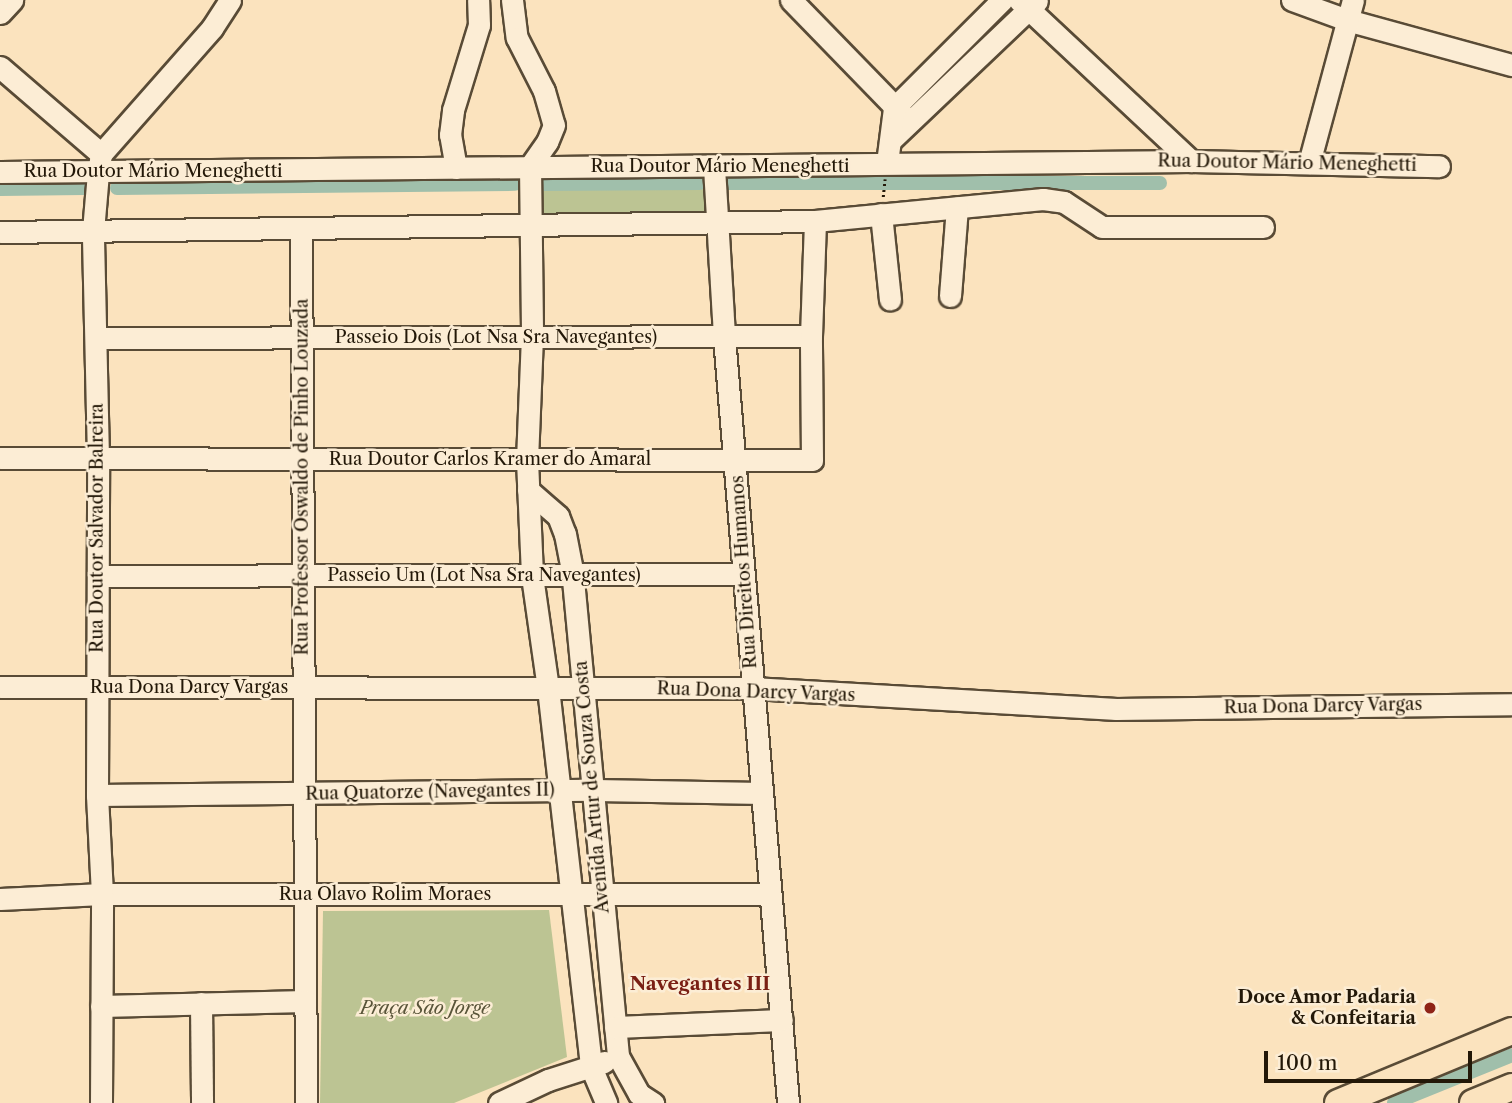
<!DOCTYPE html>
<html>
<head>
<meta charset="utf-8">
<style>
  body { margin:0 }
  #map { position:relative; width:1512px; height:1103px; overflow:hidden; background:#fbe3be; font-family:"Libre Caslon Text",serif }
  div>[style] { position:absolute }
  .green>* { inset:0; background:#bcc493 }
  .canal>* { height:14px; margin:-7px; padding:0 7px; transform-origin:7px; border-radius:7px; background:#a0bfab }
  .path>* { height:2.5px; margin-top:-1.25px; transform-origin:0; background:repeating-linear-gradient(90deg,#231808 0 2px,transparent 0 5.5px) }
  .roads { filter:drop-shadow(2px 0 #594b36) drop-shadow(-2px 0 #594b36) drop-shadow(0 2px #594b36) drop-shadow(0 -2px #594b36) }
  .minor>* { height:21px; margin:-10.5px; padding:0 10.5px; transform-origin:10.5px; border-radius:10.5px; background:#fcedd5 }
  .major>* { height:26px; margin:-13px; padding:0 13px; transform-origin:13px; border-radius:13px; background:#fbe3be }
  .dots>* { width:19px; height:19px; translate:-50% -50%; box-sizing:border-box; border:4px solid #fcedd5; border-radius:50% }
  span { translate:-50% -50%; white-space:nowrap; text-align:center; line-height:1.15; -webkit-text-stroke:5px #fcedd5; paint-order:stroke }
  .street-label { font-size:18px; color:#231808 }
  .poi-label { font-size:18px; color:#231808; font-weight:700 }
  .right { translate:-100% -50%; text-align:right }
  .park-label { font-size:18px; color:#595439; font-style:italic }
  .neighbourhood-label { font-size:19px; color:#7a1f14; font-weight:700 }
  .scale { position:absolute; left:1264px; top:1051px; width:208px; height:32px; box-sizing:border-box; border:4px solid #231808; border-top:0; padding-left:9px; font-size:21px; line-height:24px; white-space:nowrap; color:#231808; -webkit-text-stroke:5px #fcedd5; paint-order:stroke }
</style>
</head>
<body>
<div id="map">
  <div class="green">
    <div style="clip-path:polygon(543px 175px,706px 175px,710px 214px,544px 217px,539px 182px)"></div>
    <div style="clip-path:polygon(549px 910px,567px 1057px,454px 1103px,320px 1103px,323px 911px)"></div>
  </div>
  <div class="canal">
    <div style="left:725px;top:183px;width:435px"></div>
    <div style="left:543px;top:184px;width:157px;rotate:-0.4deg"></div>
    <div style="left:117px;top:188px;width:398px;rotate:-0.6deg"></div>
    <div style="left:0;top:189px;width:84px;rotate:-0.7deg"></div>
    <div style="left:1394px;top:1103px;width:127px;rotate:-22.1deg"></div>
  </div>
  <div class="path">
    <div style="left:883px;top:197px;width:18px;rotate:-84deg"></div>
  </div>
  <div class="roads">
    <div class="minor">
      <div style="left:512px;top:0;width:38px;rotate:83deg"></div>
      <div style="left:517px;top:38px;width:59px;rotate:63deg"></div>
      <div style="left:544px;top:91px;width:35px;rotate:74deg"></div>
      <div style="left:554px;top:125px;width:18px;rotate:112deg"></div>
      <div style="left:547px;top:142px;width:29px;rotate:125deg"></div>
      <div style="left:530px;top:166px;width:170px;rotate:89.3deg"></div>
      <div style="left:532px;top:336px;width:124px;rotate:92.3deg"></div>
      <div style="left:527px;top:460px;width:116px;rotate:87.5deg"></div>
      <div style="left:532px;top:576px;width:113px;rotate:81.9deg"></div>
      <div style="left:548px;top:688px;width:381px;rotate:83.5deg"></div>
      <div style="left:591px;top:1067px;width:39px;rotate:67deg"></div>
      <div style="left:791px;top:0;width:162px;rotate:45.8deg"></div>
      <div style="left:1019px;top:0;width:236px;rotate:43.1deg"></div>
      <div style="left:1292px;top:0;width:59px;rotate:20deg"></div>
      <div style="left:1347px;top:20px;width:171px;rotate:15.3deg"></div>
      <div style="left:0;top:13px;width:18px;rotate:-47deg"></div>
      <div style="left:0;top:67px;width:133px;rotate:40.7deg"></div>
      <div style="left:892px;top:139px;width:200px;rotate:-43.6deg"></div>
      <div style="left:887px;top:163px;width:55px;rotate:-82.7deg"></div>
      <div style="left:894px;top:108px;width:153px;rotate:-45deg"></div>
      <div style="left:1309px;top:163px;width:169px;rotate:-74.9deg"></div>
      <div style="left:714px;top:167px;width:170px;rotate:86.6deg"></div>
      <div style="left:724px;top:337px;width:769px;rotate:85.22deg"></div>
      <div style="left:456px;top:168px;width:34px;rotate:-100deg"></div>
      <div style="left:450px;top:135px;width:25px;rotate:-83deg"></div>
      <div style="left:453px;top:110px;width:89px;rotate:-73deg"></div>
      <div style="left:479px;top:25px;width:25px;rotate:-92deg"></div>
      <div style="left:0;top:172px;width:1191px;rotate:-0.53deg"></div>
      <div style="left:1191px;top:161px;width:248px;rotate:1.2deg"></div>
      <div style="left:881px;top:214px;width:86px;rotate:84deg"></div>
      <div style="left:301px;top:230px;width:873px;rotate:89.67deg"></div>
      <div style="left:0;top:232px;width:815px;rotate:-0.77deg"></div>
      <div style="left:815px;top:221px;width:229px;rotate:-5.5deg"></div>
      <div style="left:1043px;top:199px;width:21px;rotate:8deg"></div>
      <div style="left:1064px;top:202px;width:45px;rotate:33.3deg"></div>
      <div style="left:1102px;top:227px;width:161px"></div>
      <div style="left:950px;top:296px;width:89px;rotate:-85.5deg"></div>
      <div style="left:97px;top:338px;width:714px;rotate:-0.16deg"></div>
      <div style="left:0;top:458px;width:812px;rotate:0.14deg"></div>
      <div style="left:812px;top:460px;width:124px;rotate:-90.5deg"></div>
      <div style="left:811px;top:336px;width:115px;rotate:-88deg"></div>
      <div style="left:528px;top:490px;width:40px;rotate:41deg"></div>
      <div style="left:558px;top:516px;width:19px;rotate:69deg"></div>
      <div style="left:565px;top:534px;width:36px;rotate:79deg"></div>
      <div style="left:572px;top:569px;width:489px;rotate:84.6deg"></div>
      <div style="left:618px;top:1056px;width:43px;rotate:61.1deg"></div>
      <div style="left:639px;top:1094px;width:17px;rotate:33deg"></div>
      <div style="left:99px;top:576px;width:644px;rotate:-0.18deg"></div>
      <div style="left:0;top:687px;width:752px;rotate:0.08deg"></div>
      <div style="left:752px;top:688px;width:365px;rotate:3.3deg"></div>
      <div style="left:1116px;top:709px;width:396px;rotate:-0.7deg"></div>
      <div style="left:97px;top:795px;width:495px;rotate:-0.6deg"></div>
      <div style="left:592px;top:790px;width:170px;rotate:1deg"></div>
      <div style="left:0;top:899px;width:102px;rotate:-2.8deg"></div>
      <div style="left:102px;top:894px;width:668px"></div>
      <div style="left:201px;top:1003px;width:100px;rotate:89.4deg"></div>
      <div style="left:101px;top:1006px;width:204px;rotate:-1.4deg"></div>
      <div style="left:615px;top:1027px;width:167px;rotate:-2.4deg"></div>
      <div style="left:101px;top:1103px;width:209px;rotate:-89.7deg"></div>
      <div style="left:102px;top:894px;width:99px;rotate:-92.9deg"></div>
      <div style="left:97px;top:795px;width:337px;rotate:-89.8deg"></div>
      <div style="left:98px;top:458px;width:227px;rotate:-91.3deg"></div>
      <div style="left:93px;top:231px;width:58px;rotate:-85.1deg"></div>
      <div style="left:98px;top:173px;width:19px;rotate:-81deg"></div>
      <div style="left:101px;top:154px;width:168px;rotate:-48.6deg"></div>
      <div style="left:212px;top:28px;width:33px;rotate:-57deg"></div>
      <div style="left:499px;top:1103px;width:54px;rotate:-25.1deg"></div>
      <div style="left:548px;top:1080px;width:59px;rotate:-17.8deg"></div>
    </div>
    <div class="major">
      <div style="left:1338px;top:1103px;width:188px;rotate:-22.5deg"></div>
      <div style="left:1473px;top:1103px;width:42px;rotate:-22.3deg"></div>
    </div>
  </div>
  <div class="dots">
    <div style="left:1430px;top:1008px;background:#8f2418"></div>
  </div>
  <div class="street-label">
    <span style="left:1287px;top:163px;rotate:1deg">Rua Doutor Mário Meneghetti</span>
    <span style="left:720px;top:166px">Rua Doutor Mário Meneghetti</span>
    <span style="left:153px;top:171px">Rua Doutor Mário Meneghetti</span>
    <span style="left:496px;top:337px">Passeio Dois (Lot Nsa Sra Navegantes)</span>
    <span style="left:490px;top:459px">Rua Doutor Carlos Kramer do Amaral</span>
    <span style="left:302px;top:477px;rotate:-90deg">Rua Professor Oswaldo de Pinho Louzada</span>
    <span style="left:97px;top:528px;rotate:-90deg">Rua Doutor Salvador Balreira</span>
    <span style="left:744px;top:572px;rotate:-94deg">Rua Direitos Humanos</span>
    <span style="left:484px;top:575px">Passeio Um (Lot Nsa Sra Navegantes)</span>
    <span style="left:189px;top:687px">Rua Dona Darcy Vargas</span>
    <span style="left:756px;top:692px;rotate:2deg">Rua Dona Darcy Vargas</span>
    <span style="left:1323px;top:706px;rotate:-1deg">Rua Dona Darcy Vargas</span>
    <span style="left:592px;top:787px;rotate:-95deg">Avenida Artur de Souza Costa</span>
    <span style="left:430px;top:792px;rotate:-1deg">Rua Quatorze (Navegantes II)</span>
    <span style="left:385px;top:894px">Rua Olavo Rolim Moraes</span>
  </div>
  <div class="poi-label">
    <span class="right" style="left:1416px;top:1008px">Doce Amor Padaria<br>&amp; Confeitaria</span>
  </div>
  <div class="park-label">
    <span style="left:425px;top:1008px">Praça São Jorge</span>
  </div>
  <div class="neighbourhood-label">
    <span style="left:700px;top:984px">Navegantes III</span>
  </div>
  <div class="scale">100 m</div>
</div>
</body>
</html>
